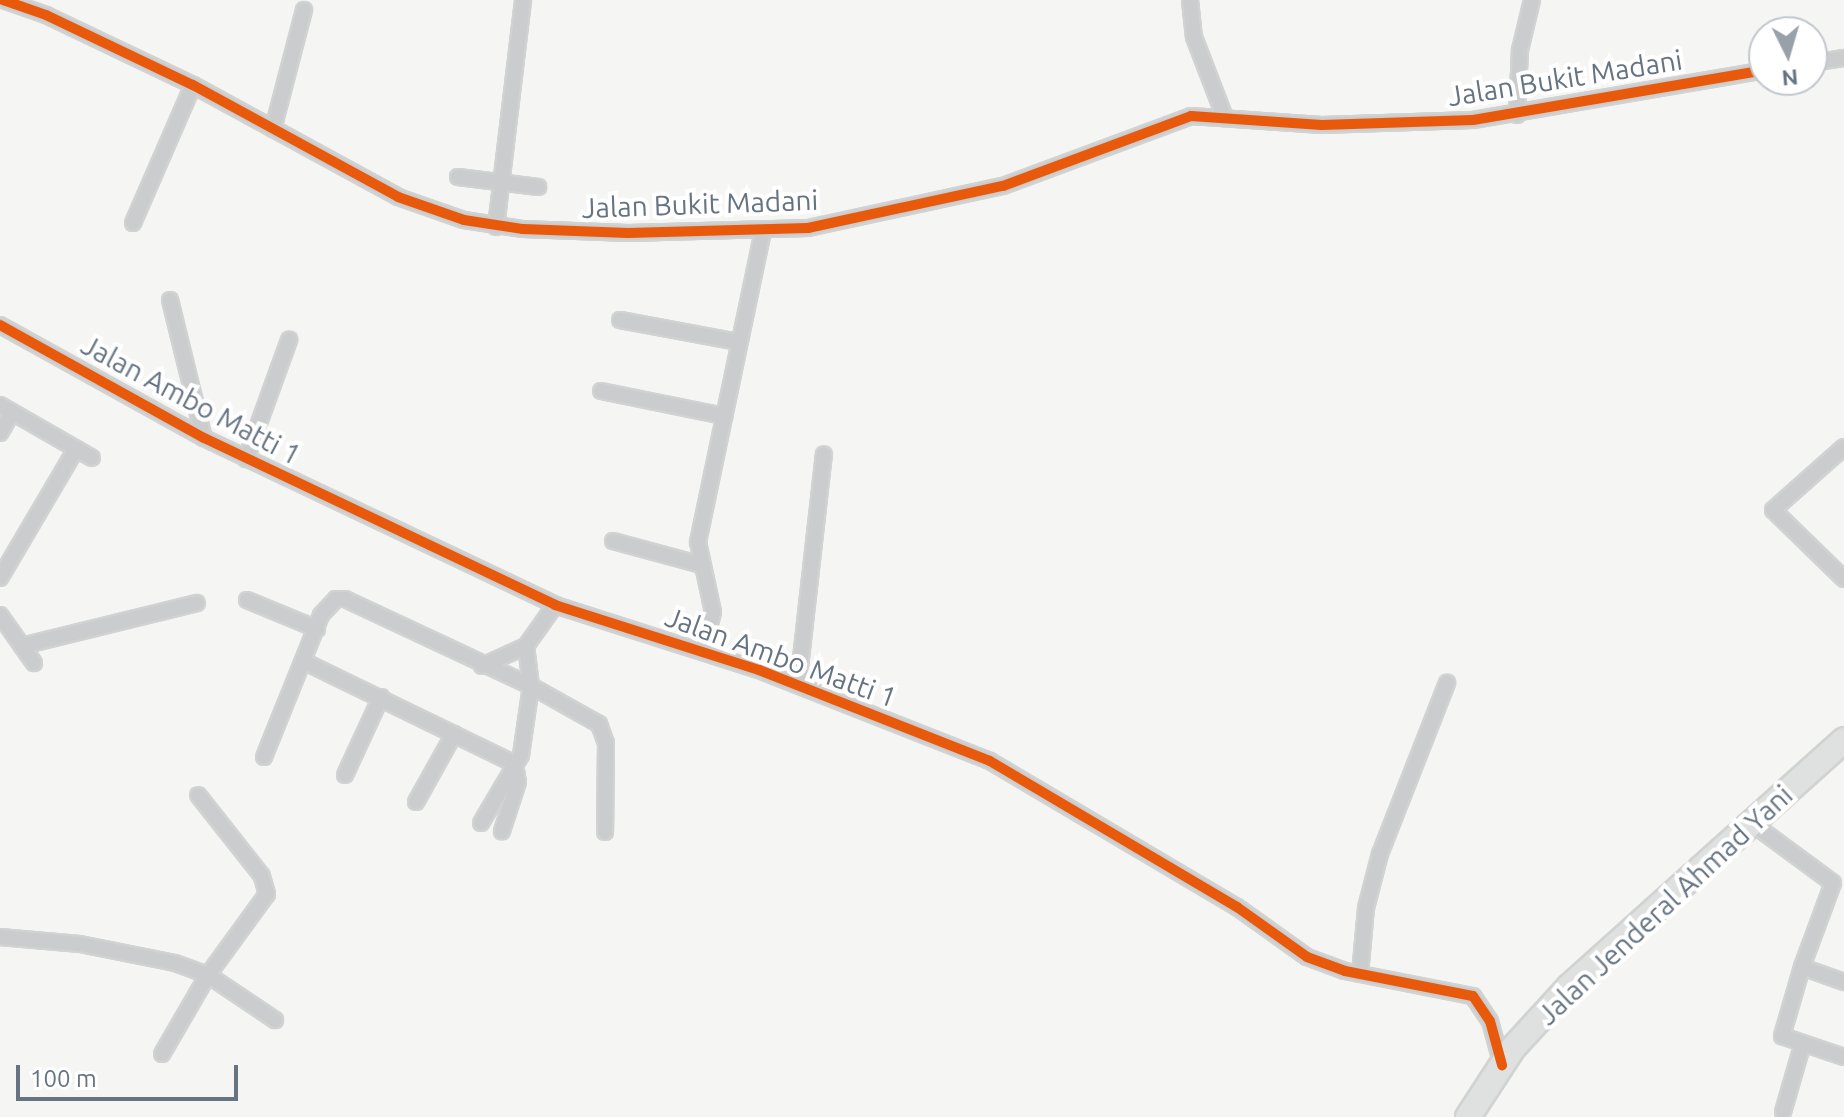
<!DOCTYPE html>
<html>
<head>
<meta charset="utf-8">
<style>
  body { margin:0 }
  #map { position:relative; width:1844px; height:1117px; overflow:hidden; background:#f5f5f4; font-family:Ubuntu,sans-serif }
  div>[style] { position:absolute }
  .roads { filter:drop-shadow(2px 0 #d1d2d2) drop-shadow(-2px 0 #d1d2d2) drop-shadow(0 2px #d1d2d2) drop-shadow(0 -2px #d1d2d2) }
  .minor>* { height:14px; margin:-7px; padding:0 7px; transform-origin:7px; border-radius:7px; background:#cacccd }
  .trunk>* { height:24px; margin:-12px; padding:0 12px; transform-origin:12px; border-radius:12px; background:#dfe0e0 }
  .cycleway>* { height:10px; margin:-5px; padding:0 5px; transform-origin:5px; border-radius:5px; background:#e8590c }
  span { translate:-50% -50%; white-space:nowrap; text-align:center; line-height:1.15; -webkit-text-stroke:8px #fff; paint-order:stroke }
  .street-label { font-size:28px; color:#667482 }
  .north { position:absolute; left:1748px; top:16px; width:80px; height:80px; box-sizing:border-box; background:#fff; border:2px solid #c2c7cd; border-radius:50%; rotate:175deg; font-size:22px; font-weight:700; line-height:32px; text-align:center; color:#667482 }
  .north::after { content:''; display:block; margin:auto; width:28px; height:36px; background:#98a1aa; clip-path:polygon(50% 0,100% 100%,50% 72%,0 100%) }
  .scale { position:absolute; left:16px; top:1065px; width:222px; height:36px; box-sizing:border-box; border:4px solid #667482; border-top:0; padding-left:10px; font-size:24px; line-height:28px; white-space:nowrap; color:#667482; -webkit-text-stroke:6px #fff; paint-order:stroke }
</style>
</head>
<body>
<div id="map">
  <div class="roads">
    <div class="minor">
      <div style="left:3px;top:0;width:46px;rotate:19.2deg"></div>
      <div style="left:46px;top:15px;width:163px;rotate:25.5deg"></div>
      <div style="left:193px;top:85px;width:234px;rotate:28.6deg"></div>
      <div style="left:398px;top:197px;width:70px;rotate:19.2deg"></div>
      <div style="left:464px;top:220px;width:60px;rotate:8.7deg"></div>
      <div style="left:523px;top:229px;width:105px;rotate:2.2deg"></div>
      <div style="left:628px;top:233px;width:180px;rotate:-1.6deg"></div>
      <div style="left:808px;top:228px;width:199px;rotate:-12.2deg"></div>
      <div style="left:1003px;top:186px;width:201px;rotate:-20.4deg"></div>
      <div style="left:1191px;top:116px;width:131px;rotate:3.9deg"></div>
      <div style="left:1322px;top:125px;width:151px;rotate:-1.9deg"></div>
      <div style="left:1473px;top:120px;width:295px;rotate:-9.7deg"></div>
      <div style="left:1190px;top:0;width:37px;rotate:84deg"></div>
      <div style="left:1194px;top:37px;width:84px;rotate:69deg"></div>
      <div style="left:1812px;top:63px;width:32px;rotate:-9deg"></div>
      <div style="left:1517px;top:115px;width:65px;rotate:-87.4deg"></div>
      <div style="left:1520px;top:50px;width:51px;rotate:-76.5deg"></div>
      <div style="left:273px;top:129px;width:123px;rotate:-75.4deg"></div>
      <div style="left:458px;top:177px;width:81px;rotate:7.1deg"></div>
      <div style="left:133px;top:223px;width:150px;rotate:-66.5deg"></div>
      <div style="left:496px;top:227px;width:229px;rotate:-83.2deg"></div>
      <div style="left:170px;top:300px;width:142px;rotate:76.2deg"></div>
      <div style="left:620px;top:320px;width:121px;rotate:10.5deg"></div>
      <div style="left:0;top:325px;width:233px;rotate:29deg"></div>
      <div style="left:204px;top:438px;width:389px;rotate:25.4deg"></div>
      <div style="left:555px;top:605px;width:214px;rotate:17.7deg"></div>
      <div style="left:759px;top:670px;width:248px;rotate:21.5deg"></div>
      <div style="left:990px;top:761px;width:287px;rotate:30.6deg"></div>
      <div style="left:1237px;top:907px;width:86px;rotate:35.5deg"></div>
      <div style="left:1307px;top:957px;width:40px;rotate:20.2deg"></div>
      <div style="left:1345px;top:971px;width:130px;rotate:11.1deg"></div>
      <div style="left:1473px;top:996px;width:30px;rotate:56deg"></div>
      <div style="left:1490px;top:1021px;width:46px;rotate:74.7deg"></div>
      <div style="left:601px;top:391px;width:126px;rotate:11.5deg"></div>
      <div style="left:0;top:405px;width:106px;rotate:29.9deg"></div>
      <div style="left:0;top:433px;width:24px;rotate:-60deg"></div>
      <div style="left:1844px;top:447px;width:95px;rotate:138.4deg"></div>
      <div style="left:1773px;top:510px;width:99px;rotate:44.2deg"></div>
      <div style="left:246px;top:459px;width:127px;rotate:-70.1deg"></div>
      <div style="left:613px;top:541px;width:92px;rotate:15.1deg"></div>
      <div style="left:0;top:578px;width:150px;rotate:-59.5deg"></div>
      <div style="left:247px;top:600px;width:76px;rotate:22.5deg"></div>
      <div style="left:0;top:615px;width:59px;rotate:54.7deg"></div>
      <div style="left:22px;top:646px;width:180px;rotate:-13.8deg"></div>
      <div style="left:703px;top:652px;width:41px;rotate:-76deg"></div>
      <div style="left:713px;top:612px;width:72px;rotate:-102.1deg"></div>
      <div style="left:698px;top:542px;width:318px;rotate:-78.2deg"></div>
      <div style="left:303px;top:661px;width:236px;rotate:25.9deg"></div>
      <div style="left:515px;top:764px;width:18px;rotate:81deg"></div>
      <div style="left:518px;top:782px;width:52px;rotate:108.1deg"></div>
      <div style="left:482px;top:666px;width:48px;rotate:-24.4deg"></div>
      <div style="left:526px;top:646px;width:50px;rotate:-54.7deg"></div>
      <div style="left:798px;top:685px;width:232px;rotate:-83.6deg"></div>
      <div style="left:264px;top:757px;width:153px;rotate:-68.1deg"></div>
      <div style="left:321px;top:615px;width:22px;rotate:-47deg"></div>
      <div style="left:336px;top:599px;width:9px"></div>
      <div style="left:345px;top:599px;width:205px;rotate:25.1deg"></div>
      <div style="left:531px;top:686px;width:78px;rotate:29.2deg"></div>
      <div style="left:599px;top:724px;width:20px;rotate:70deg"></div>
      <div style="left:606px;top:743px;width:89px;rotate:90.6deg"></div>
      <div style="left:345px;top:775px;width:86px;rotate:-65.2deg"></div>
      <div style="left:416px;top:802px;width:78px;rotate:-60.8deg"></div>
      <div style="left:481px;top:823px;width:79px;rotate:-59.5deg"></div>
      <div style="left:521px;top:755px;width:70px;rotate:-81.8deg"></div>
      <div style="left:531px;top:686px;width:40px;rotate:-97.1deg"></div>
      <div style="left:1753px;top:824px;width:99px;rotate:36.4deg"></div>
      <div style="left:1833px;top:883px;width:90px;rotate:110.3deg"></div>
      <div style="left:1802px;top:967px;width:45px;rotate:19.7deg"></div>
      <div style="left:0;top:937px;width:80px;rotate:5deg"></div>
      <div style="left:80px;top:944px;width:97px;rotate:11.3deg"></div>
      <div style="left:175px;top:963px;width:35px;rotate:20deg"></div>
      <div style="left:208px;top:975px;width:81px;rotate:33.9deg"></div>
      <div style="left:1802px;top:967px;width:72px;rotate:106.2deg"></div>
      <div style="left:1782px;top:1036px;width:65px;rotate:18.7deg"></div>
      <div style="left:1360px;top:974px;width:66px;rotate:-84.8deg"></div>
      <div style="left:1366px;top:908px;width:56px;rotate:-75.5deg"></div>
      <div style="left:1380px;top:854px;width:184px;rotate:-68.6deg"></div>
      <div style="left:162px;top:1054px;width:91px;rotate:-59.8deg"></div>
      <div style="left:208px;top:975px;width:100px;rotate:-53.9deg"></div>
      <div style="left:267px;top:894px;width:19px;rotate:-106deg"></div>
      <div style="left:262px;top:876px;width:103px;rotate:-128.3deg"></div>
      <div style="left:1783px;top:1112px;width:69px;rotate:-73.9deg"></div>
    </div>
    <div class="trunk">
      <div style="left:1468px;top:1117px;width:82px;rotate:-56.9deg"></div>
      <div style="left:1513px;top:1048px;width:83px;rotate:-47.4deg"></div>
      <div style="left:1569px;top:987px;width:370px;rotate:-41.9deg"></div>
    </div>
  </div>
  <div class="cycleway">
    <div style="left:3px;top:0;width:46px;rotate:19.2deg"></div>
    <div style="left:46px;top:15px;width:163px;rotate:25.5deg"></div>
    <div style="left:193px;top:85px;width:234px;rotate:28.6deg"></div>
    <div style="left:398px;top:197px;width:70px;rotate:19.2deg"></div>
    <div style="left:464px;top:220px;width:60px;rotate:8.7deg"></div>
    <div style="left:523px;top:229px;width:105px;rotate:2.2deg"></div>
    <div style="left:628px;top:233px;width:180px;rotate:-1.6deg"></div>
    <div style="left:808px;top:228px;width:199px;rotate:-12.2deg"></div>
    <div style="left:1003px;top:186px;width:201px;rotate:-20.4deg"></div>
    <div style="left:1191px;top:116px;width:131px;rotate:3.9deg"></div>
    <div style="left:1322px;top:125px;width:151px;rotate:-1.9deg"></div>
    <div style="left:1473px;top:120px;width:295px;rotate:-9.7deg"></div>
    <div style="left:0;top:325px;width:233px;rotate:29deg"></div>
    <div style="left:204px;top:438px;width:389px;rotate:25.4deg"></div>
    <div style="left:555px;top:605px;width:214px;rotate:17.7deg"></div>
    <div style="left:759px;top:670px;width:248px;rotate:21.5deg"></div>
    <div style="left:990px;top:761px;width:287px;rotate:30.6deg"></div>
    <div style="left:1237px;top:907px;width:86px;rotate:35.5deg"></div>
    <div style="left:1307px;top:957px;width:40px;rotate:20.2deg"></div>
    <div style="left:1345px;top:971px;width:130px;rotate:11.1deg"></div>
    <div style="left:1473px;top:996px;width:30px;rotate:56deg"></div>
    <div style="left:1490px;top:1021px;width:46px;rotate:74.7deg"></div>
  </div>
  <div class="street-label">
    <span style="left:1565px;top:78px;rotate:-9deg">Jalan Bukit Madani</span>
    <span style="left:700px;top:204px;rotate:-2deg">Jalan Bukit Madani</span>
    <span style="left:191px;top:400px;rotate:28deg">Jalan Ambo Matti 1</span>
    <span style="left:781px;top:657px;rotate:20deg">Jalan Ambo Matti 1</span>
    <span style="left:1665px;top:905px;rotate:-43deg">Jalan Jenderal Ahmad Yani</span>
  </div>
  <div class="north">N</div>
  <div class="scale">100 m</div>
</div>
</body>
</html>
